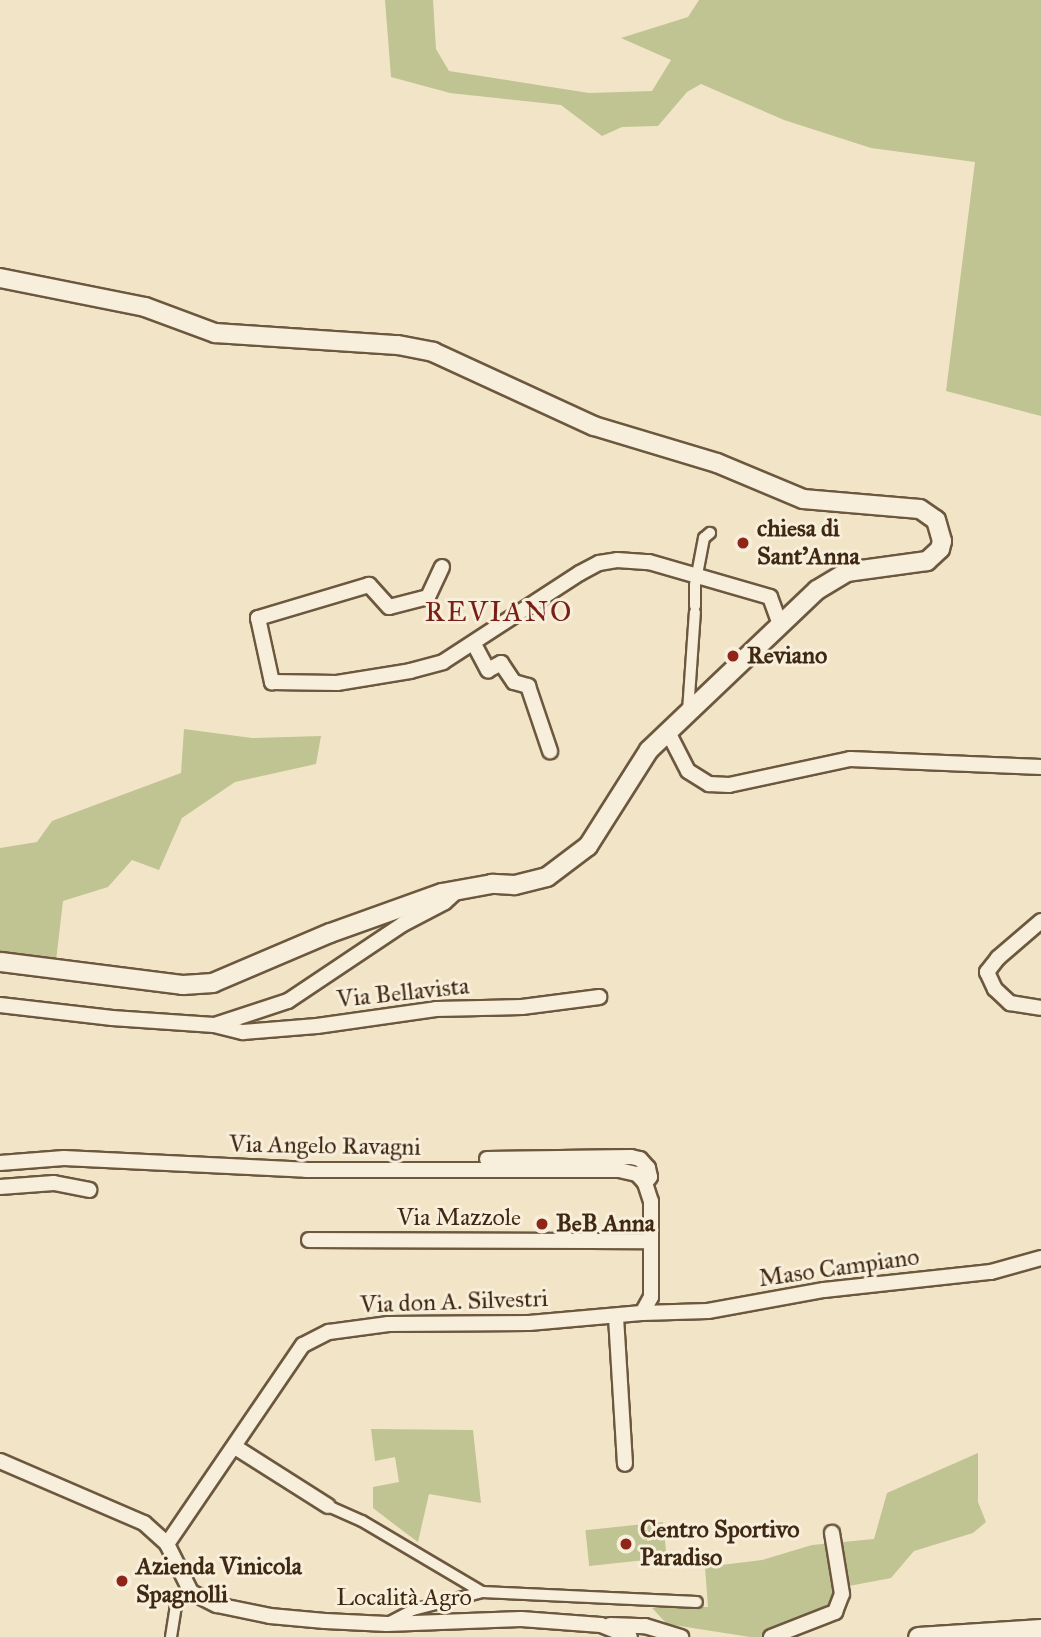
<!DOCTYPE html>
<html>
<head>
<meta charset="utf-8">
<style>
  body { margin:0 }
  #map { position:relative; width:1041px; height:1637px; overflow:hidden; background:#f2e5c7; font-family:"IM FELL Great Primer",serif }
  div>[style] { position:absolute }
  .green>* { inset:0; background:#c0c392; transform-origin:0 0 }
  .roads { filter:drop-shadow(2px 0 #6c583f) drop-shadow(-2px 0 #6c583f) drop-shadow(0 2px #6c583f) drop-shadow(0 -2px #6c583f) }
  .pedestrian>* { height:10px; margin:-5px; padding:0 5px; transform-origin:5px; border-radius:5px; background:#f7eedb }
  .minor>* { height:14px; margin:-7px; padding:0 7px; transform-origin:7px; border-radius:7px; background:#f7eedb }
  .tertiary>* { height:18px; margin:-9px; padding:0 9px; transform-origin:9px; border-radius:9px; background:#f7eedb }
  .secondary>* { height:19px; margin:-9.5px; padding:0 9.5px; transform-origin:9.5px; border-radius:9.5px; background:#f7eedb }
  .dots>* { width:19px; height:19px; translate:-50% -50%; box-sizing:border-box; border:4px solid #f7eedb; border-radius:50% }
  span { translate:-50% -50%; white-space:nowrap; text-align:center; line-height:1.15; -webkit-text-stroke:6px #f7eedb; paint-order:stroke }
  .poi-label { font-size:24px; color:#402912; font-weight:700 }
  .left { translate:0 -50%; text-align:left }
  .street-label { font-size:24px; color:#402912 }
  .quarter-label { font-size:28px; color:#7a1f14; letter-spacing:2px }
</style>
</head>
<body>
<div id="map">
  <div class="green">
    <div style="clip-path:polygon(385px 0,433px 0,436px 49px,449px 71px,589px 93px,652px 91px,671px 60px,621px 38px,688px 17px,699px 0,1041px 0,1041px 416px,946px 391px,975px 162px,871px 148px,784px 120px,701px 84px,687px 92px,658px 126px,622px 127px,602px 136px,561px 105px,450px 93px,391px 77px)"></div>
    <div style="clip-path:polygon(184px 729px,252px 738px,321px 736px,316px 764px,235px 782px,182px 818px,159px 870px,132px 860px,108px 887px,63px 901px,56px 961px,0 952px,0 848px,37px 842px,52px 821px,181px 773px)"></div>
    <div style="clip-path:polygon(371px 1429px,473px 1430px,481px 1503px,429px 1494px,418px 1542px,403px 1531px,373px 1508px,373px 1487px,399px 1482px,395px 1457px,375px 1461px)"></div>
    <div style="clip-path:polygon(978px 1453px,978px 1502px,986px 1522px,973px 1533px,914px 1551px,891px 1578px,849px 1586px,838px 1619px,773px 1637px,750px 1637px,667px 1624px,652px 1608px,708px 1607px,705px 1567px,762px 1560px,812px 1545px,874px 1539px,887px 1493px)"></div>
    <div style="left:663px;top:1522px;width:36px;height:78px;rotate:84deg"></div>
  </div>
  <div class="roads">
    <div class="pedestrian">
      <div style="left:695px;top:606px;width:21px;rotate:-90deg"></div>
      <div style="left:695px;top:585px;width:48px;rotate:-79.2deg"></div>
      <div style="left:704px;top:538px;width:8px;rotate:-40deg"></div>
      <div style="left:688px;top:711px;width:99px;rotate:-86deg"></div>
      <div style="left:328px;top:1506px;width:37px;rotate:24deg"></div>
      <div style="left:362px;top:1521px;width:139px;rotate:30.6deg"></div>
      <div style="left:390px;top:1622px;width:26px;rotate:-28deg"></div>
      <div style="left:413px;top:1610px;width:71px;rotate:-14.6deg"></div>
      <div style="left:482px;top:1592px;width:215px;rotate:2.7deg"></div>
      <div style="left:171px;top:1637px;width:33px;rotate:-81deg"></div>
      <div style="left:176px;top:1604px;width:10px;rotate:-53deg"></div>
      <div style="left:182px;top:1596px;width:10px;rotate:-24deg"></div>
    </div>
    <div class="minor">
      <div style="left:442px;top:567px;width:33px;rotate:115deg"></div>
      <div style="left:428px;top:597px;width:40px;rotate:165.6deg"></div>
      <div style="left:389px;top:607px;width:30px;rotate:-132deg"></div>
      <div style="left:369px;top:585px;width:116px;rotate:163.4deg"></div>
      <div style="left:258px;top:618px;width:66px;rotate:77.7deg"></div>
      <div style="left:272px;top:682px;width:65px;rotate:0.9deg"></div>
      <div style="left:337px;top:683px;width:74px;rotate:-9.3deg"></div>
      <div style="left:410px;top:671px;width:34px;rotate:-15deg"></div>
      <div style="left:443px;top:662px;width:163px;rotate:-33deg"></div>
      <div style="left:580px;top:573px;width:21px;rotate:-28deg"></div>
      <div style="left:599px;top:563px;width:18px;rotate:-9deg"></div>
      <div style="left:617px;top:560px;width:32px;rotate:4deg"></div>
      <div style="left:649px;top:562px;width:126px;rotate:16.1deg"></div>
      <div style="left:770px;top:597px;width:29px;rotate:70deg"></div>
      <div style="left:474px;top:644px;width:30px;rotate:62deg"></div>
      <div style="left:488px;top:670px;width:15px;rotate:-28deg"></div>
      <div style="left:501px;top:663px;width:23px;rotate:56deg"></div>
      <div style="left:514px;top:682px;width:15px;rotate:16deg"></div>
      <div style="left:528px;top:686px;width:69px;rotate:71.3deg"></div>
      <div style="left:668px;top:732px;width:44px;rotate:62.9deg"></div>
      <div style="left:688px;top:771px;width:25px;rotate:32deg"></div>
      <div style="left:709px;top:784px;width:20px;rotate:3deg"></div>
      <div style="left:729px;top:785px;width:124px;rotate:-12.1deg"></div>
      <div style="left:850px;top:759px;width:191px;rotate:2.4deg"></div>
      <div style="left:1041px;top:921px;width:57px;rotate:139.3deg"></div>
      <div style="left:998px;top:958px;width:18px;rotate:128deg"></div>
      <div style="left:987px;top:972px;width:19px;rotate:65deg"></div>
      <div style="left:995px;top:989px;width:21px;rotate:43deg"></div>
      <div style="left:1010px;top:1003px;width:31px;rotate:9deg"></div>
      <div style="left:0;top:1005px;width:113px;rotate:6.6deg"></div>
      <div style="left:112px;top:1018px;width:102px;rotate:3.9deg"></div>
      <div style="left:214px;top:1025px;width:30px;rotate:14deg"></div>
      <div style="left:243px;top:1032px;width:74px;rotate:-4.6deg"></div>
      <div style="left:317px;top:1026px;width:120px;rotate:-8.1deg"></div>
      <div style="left:436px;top:1009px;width:86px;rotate:-1.3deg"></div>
      <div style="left:522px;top:1007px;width:78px;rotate:-7.4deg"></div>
      <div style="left:215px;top:1025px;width:77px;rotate:-18.2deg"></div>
      <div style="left:288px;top:1001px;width:138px;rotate:-33.8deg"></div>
      <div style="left:403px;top:924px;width:47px;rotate:-27.6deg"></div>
      <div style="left:445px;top:902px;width:16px;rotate:-43deg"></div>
      <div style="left:487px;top:1159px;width:144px;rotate:-0.8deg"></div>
      <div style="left:631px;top:1157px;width:9px;rotate:13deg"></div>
      <div style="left:640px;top:1159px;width:12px;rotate:48deg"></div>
      <div style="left:648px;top:1168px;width:9px;rotate:77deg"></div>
      <div style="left:650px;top:1177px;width:8px;rotate:130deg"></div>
      <div style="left:0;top:1163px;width:64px;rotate:-4.5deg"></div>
      <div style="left:64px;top:1158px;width:242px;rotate:2.8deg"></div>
      <div style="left:306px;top:1170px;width:313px"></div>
      <div style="left:619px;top:1170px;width:18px;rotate:13deg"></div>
      <div style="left:637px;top:1174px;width:12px;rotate:48deg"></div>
      <div style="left:645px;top:1183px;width:19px;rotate:72deg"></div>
      <div style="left:651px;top:1201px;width:96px;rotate:90deg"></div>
      <div style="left:651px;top:1297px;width:18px;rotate:119deg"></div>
      <div style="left:0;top:1187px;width:54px;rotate:-4.2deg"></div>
      <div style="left:54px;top:1183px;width:36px;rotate:11deg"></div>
      <div style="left:309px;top:1240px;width:342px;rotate:0.2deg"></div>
      <div style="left:616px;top:1317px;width:147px;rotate:86.5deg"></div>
      <div style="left:235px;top:1447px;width:110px;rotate:32.4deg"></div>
      <div style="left:0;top:1461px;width:157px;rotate:23.3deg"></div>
      <div style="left:144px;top:1523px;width:31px;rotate:42deg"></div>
      <div style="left:167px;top:1544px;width:54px;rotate:63.4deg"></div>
      <div style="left:191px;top:1592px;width:29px;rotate:27deg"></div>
      <div style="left:217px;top:1605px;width:54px;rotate:11.7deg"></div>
      <div style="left:270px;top:1616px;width:55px;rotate:5.2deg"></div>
      <div style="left:325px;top:1621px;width:62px;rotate:2.8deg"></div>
      <div style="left:387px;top:1624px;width:134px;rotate:-2.1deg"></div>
      <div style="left:521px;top:1619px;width:80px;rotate:4.3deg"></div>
      <div style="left:601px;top:1625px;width:31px;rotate:22deg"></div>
      <div style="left:167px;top:1544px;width:241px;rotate:-55.7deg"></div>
      <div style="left:303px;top:1345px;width:29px;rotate:-27deg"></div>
      <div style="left:329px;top:1332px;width:60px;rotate:-7.7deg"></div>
      <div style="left:388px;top:1324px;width:141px;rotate:-0.4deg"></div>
      <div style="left:529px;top:1323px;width:113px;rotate:-5.1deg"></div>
      <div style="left:642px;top:1313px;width:66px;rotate:-1.7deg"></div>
      <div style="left:708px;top:1311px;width:118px;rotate:-10.3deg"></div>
      <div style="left:824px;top:1290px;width:168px;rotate:-6.2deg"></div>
      <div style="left:991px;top:1272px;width:52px;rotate:-15.6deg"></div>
      <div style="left:610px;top:1625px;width:35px;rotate:2deg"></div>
      <div style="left:645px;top:1626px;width:38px;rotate:17deg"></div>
      <div style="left:771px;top:1637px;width:69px;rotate:-21.3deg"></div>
      <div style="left:835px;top:1612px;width:19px;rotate:-69deg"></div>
      <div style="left:842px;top:1594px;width:62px;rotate:-99.3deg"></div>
    </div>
    <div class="tertiary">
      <div style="left:0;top:278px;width:148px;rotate:11.3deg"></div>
      <div style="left:145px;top:307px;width:75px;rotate:20.4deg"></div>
      <div style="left:215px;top:333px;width:183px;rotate:3.8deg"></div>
      <div style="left:398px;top:345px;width:36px;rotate:11deg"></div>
      <div style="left:433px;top:352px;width:177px;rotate:24.7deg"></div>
      <div style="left:594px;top:426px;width:128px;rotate:16.7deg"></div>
      <div style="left:717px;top:463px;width:93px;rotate:22.7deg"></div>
      <div style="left:803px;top:499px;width:117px;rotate:4.9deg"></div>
      <div style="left:920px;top:509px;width:19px;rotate:35deg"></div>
      <div style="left:936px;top:520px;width:22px;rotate:74deg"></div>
      <div style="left:942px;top:541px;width:8px;rotate:104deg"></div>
      <div style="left:940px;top:549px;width:18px;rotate:137deg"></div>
      <div style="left:927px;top:561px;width:81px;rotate:172.2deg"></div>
      <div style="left:847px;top:572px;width:35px;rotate:149deg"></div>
      <div style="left:817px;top:590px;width:232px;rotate:136.4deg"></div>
      <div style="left:649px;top:750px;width:114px;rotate:122.4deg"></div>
      <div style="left:588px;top:846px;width:51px;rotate:142.9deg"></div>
      <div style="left:547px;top:877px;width:34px;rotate:166deg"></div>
      <div style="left:514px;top:885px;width:22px;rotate:-177deg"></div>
      <div style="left:492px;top:884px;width:51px;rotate:169.8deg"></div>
      <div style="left:442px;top:893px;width:119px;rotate:160.3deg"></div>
      <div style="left:330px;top:933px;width:127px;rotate:156.9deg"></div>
      <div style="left:213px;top:983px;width:30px;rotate:176deg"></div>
      <div style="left:183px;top:985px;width:184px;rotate:-172.8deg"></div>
    </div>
    <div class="secondary">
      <div style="left:918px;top:1637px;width:123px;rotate:-3.7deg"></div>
    </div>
  </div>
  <div class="dots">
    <div style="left:743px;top:543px;background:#8f2418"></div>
    <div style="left:733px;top:656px;background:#8f2418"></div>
    <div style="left:542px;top:1224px;background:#8f2418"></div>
    <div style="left:626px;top:1544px;background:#8f2418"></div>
    <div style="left:122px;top:1581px;background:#8f2418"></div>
  </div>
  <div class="poi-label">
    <span class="left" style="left:757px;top:543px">chiesa di<br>Sant'Anna</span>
    <span class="left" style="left:747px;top:656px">Reviano</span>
    <span class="left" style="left:556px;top:1224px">BeB Anna</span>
    <span class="left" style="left:640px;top:1544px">Centro Sportivo<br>Paradiso</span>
    <span class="left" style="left:136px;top:1581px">Azienda Vinicola<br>Spagnolli</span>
  </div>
  <div class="street-label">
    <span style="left:403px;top:993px;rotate:-6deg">Via Bellavista</span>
    <span style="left:325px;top:1146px;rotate:1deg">Via Angelo Ravagni</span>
    <span style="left:459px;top:1218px">Via Mazzole</span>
    <span style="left:839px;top:1268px;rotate:-8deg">Maso Campiano</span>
    <span style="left:454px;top:1302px;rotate:-2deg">Via don A. Silvestri</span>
    <span style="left:404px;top:1598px">Località Agro</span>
  </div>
  <div class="quarter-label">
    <span style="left:499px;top:612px">REVIANO</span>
  </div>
</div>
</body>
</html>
